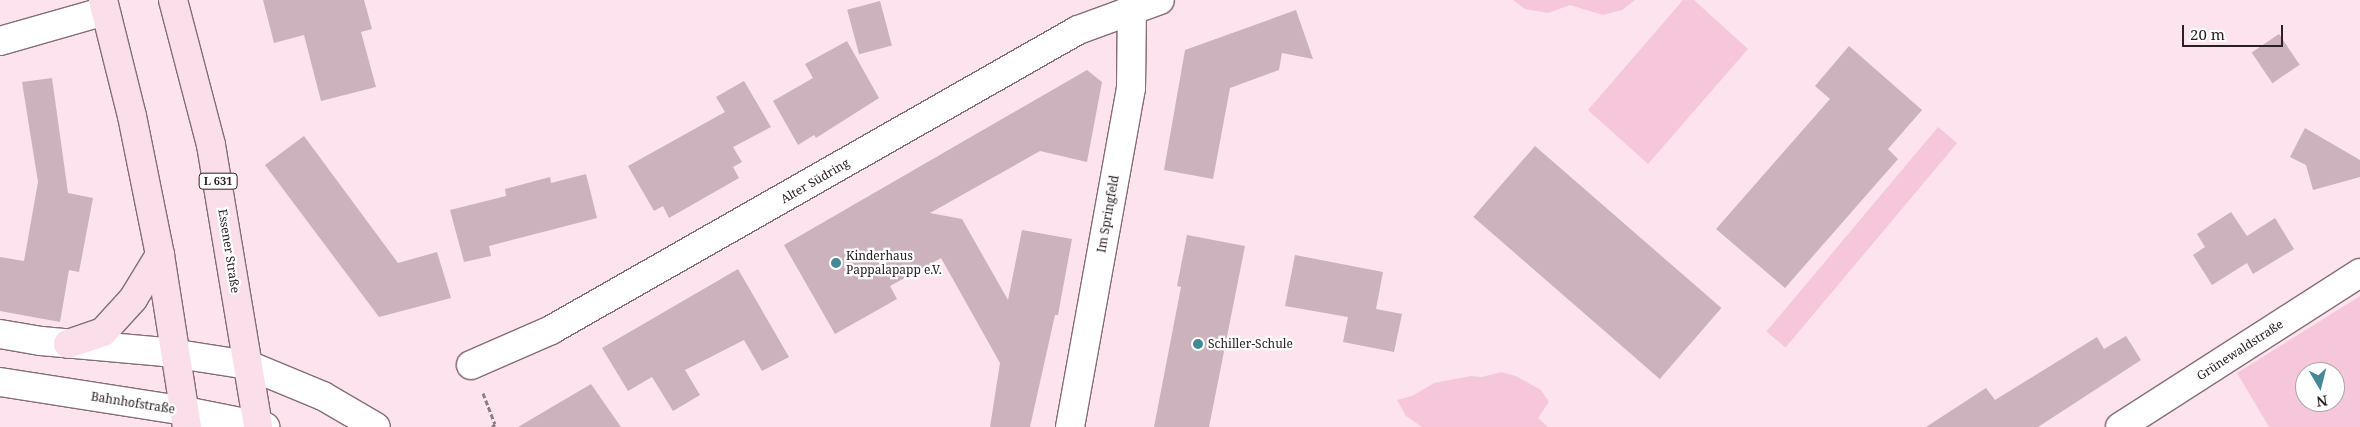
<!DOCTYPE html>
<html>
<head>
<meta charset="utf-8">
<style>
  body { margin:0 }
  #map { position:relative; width:2360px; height:427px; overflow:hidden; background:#fde3ed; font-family:"Noto Serif",serif }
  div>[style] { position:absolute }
  .green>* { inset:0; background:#f6c7da; transform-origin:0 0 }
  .building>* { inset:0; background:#cbb2bc; transform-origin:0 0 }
  .path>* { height:3px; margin-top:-1.5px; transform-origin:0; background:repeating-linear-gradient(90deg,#8d7c83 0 5px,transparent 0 7.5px) }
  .roads { filter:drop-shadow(1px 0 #846d76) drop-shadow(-1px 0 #846d76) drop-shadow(0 1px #846d76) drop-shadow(0 -1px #846d76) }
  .minor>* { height:28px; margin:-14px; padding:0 14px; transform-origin:14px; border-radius:14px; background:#fff }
  .major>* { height:28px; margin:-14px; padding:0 14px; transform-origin:14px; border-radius:14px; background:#fadee9 }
  .dots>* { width:14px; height:14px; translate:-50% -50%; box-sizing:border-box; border:2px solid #fff; border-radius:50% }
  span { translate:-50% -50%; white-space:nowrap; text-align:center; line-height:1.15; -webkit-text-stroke:4.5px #fff; paint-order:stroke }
  .shield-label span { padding:1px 4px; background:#fff; border:1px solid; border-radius:4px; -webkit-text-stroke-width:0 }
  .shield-label { font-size:11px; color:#2a2024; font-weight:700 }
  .street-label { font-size:12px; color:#2a2024 }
  .poi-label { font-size:12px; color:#2a2024 }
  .left { translate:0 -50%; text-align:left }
  .north { position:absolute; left:2295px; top:362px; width:50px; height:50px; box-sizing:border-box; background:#fff; border:1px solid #aaa6a7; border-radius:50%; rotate:172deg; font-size:14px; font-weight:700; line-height:20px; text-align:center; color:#2a2024 }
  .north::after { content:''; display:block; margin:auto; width:18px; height:22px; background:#458898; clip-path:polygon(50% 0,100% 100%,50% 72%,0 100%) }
  .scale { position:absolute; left:2182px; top:25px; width:101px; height:22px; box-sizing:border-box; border:2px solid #2a2024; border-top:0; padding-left:6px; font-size:15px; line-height:18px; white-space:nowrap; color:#2a2024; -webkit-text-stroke:4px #fff; paint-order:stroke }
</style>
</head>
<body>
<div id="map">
  <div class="green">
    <div style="clip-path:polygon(1513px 0,1635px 0,1622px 10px,1603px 15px,1570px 5px,1548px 13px,1525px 9px)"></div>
    <div style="clip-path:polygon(1683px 0,1694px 0,1748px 49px,1648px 164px,1588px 110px)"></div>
    <div style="left:1938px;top:127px;width:25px;height:267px;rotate:40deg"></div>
    <div style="clip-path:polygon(evenodd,2360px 296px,2360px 427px,2269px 427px,2237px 373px,2360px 296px,2305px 372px,2335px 372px,2335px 402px,2305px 402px,2305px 372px)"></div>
    <div style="clip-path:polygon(1501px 372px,1516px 376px,1541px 390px,1549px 402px,1538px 418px,1548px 427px,1422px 427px,1406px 416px,1397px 400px,1412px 396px,1434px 383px,1471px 376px,1482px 377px)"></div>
  </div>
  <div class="building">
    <div style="clip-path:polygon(263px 0,364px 0,372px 29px,361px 32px,376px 87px,321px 101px,304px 35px,274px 43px)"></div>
    <div style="left:880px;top:1px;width:46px;height:34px;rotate:75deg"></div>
    <div style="clip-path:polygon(1296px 10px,1313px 59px,1282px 53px,1279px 70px,1230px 88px,1213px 179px,1164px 170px,1185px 50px)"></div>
    <div style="left:2279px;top:34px;width:37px;height:33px;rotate:56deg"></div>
    <div style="clip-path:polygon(847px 41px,879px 98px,816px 138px,814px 135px,798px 145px,773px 101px,813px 78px,805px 64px)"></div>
    <div style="clip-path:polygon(1849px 46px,1922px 110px,1888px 149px,1898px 159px,1785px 288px,1716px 229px,1830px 99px,1815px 86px)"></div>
    <div style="clip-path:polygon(1087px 70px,1102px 82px,1087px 162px,1040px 151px,930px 213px,962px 219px,1008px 300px,1022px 230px,1072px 239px,1058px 315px,1055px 315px,1030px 427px,990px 427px,1000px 363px,941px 258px,890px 286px,897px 299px,835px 334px,784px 245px)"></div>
    <div style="clip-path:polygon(52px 78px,68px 193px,93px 198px,79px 272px,69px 270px,60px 322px,0 311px,0 257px,24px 261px,38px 182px,22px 82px)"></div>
    <div style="clip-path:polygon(744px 81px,771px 127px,733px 147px,742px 162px,733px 167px,739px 178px,669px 218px,663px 206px,654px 211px,628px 166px,725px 112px,716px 97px)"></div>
    <div style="clip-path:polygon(2305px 128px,2360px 160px,2360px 177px,2313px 190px,2306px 165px,2290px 157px)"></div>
    <div style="clip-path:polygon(304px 136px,398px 263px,437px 252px,451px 298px,379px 317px,265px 165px)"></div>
    <div style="left:1535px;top:146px;width:247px;height:94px;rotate:41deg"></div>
    <div style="clip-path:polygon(586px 174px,597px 218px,489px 246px,491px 256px,464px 262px,450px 210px,506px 196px,505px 189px,550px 177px,551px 183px)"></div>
    <div style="clip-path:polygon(2231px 212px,2247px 236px,2275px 218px,2294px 249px,2253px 274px,2247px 263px,2212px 285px,2193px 255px,2205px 247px,2197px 234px)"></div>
    <div style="clip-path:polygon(1187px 235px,1245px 246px,1209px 427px,1154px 427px,1181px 287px,1177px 286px)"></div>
    <div style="clip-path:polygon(1295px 255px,1383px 272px,1376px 309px,1402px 314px,1394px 352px,1343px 342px,1348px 317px,1285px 306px)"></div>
    <div style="clip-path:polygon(738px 269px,789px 357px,762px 371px,744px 340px,685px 370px,700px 395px,673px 411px,652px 377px,628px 391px,602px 348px)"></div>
    <div style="clip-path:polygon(2126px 336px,2141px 360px,2038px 427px,1926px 427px,1986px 388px,1995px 400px,2097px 337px,2104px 349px)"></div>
    <div style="clip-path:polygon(591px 384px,621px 427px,518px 427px)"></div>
  </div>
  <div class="path">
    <div style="left:483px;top:393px;width:33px;rotate:69deg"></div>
    <div style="left:495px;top:424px;width:4px;rotate:135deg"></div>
  </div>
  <div class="roads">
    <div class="minor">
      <div style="left:0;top:41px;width:109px;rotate:-15.9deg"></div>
      <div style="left:0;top:334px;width:42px;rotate:9.7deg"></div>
      <div style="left:41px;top:341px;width:124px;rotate:5.1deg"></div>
      <div style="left:165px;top:352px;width:84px;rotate:8.9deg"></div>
      <div style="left:248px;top:365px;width:81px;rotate:22.5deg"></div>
      <div style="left:323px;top:396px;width:61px;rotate:30.3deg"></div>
      <div style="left:471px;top:365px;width:87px;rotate:-23.6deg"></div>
      <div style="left:551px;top:330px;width:606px;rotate:-29.65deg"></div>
      <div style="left:1078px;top:30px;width:87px;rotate:-20.1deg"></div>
      <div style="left:0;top:382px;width:187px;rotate:8.9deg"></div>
      <div style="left:185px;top:411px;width:82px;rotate:11.3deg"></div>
      <div style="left:1070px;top:427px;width:344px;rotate:-79.8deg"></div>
      <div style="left:1131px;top:88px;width:88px;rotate:-89.3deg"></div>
      <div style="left:2120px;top:427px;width:285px;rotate:-32.7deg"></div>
    </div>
    <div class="major">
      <div style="left:103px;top:0;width:120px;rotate:76deg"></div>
      <div style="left:132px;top:116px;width:142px;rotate:78.6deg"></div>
      <div style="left:160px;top:255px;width:174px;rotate:81.1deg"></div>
      <div style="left:173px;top:0;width:150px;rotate:75.3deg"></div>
      <div style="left:211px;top:145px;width:286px;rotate:80.5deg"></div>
      <div style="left:68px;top:344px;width:37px;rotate:-19deg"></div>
      <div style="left:103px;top:332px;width:45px;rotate:-47.7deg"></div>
      <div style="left:133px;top:299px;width:52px;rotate:-58.5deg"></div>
    </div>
  </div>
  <div class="dots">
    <div style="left:836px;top:263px;background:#458898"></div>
    <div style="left:1198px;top:344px;background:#458898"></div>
  </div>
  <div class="shield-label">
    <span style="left:218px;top:181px">L 631</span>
  </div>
  <div class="street-label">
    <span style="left:815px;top:181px;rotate:-30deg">Alter Südring</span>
    <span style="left:1108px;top:214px;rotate:-80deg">Im Springfeld</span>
    <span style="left:229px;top:251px;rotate:81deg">Essener Straße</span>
    <span style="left:2240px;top:350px;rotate:-33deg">Grünewaldstraße</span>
    <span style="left:133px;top:403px;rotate:9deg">Bahnhofstraße</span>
  </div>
  <div class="poi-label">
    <span class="left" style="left:846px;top:263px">Kinderhaus<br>Pappalapapp e.V.</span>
    <span class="left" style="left:1208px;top:344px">Schiller-Schule</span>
  </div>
  <div class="north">N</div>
  <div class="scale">20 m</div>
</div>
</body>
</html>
